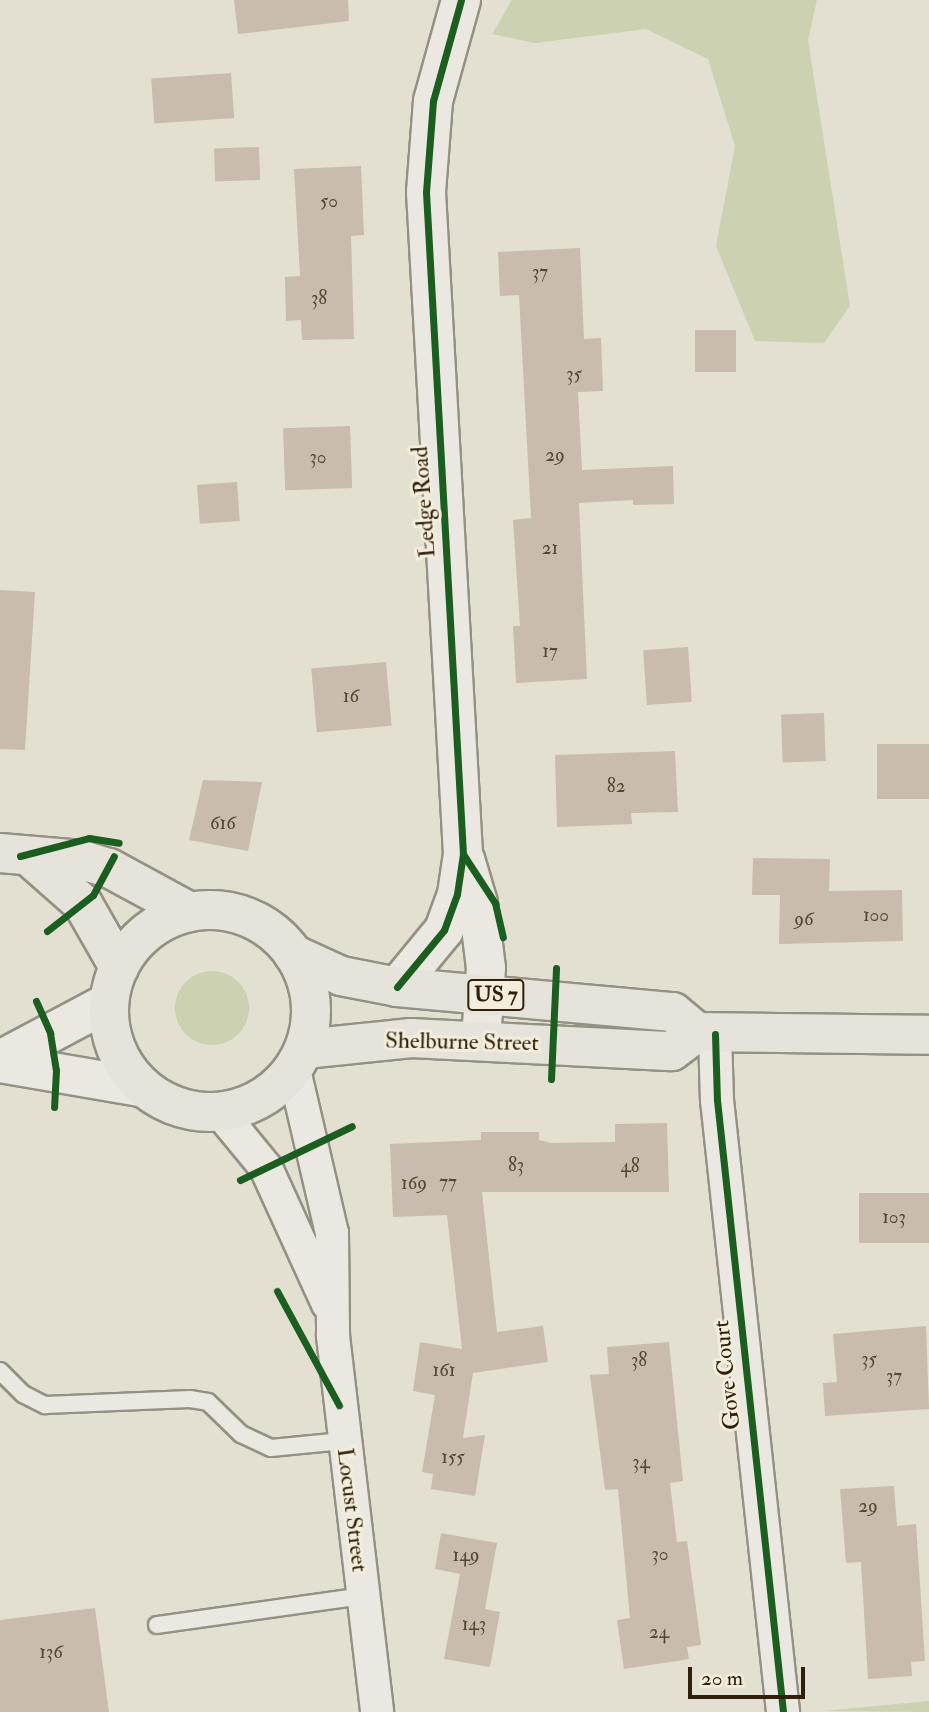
<!DOCTYPE html>
<html>
<head>
<meta charset="utf-8">
<style>
  body { margin:0 }
  #map { position:relative; width:929px; height:1712px; overflow:hidden; background:#e3e0d1; font-family:"IM FELL Double Pica",serif }
  div>[style] { position:absolute }
  .green>* { inset:0; background:#cbd1b1 }
  .round { border-radius:50% }
  .building>* { inset:0; background:#c9bbad; transform-origin:0 0 }
  .roads { filter:drop-shadow(2px 0 #949084) drop-shadow(-2px 0 #949084) drop-shadow(0 2px #949084) drop-shadow(0 -2px #949084) }
  .lane>* { height:16px; margin:-8px; padding:0 8px; transform-origin:8px; border-radius:8px; background:#eae8e0 }
  .street>* { height:32px; margin:-16px; padding:0 16px; transform-origin:16px; border-radius:16px; background:#eae8e0 }
  .secondary>* { height:38px; margin:-19px; padding:0 19px; transform-origin:19px; border-radius:19px; background:#eae8e0 }
  .primary>* { height:38px; margin:-19px; padding:0 19px; transform-origin:19px; border-radius:19px; background:#e6e3db }
  .primary>.ring { margin:-19px; padding:0; box-sizing:content-box; background:none; border:38px solid #e6e3db; border-radius:50% }
  .cycleway>* { height:7px; margin:-3.5px; padding:0 3.5px; transform-origin:3.5px; border-radius:3.5px; background:#1b5e20 }
  span { translate:-50% -50%; white-space:nowrap; text-align:center; line-height:1.15; -webkit-text-stroke:6px #f2eddc; paint-order:stroke }
  .number-label { font-size:19px; color:#564732 }
  .number-label span { -webkit-text-stroke-width:0 }
  .shield-label span { padding:2px 5px; background:#f2eddc; border:2px solid; border-radius:5px; -webkit-text-stroke-width:0 }
  .shield-label { font-size:21px; color:#302009; font-weight:700 }
  .street-label { font-size:23px; color:#302009 }
  .scale { position:absolute; left:688px; top:1667px; width:117px; height:32px; box-sizing:border-box; border:4px solid #302009; border-top:0; padding-left:9px; font-size:21px; line-height:24px; white-space:nowrap; color:#302009; -webkit-text-stroke:5px #f2eddc; paint-order:stroke }
</style>
</head>
<body>
<div id="map">
  <div class="green">
    <div style="clip-path:polygon(512px 0,817px 0,808px 40px,850px 306px,824px 343px,755px 341px,716px 246px,735px 146px,708px 59px,646px 29px,535px 43px,492px 34px)"></div>
    <div class="round" style="left:175px;top:971px;width:74px;height:74px"></div>
    <div style="clip-path:polygon(929px 1701px,929px 1712px,823px 1711px)"></div>
  </div>
  <div class="building">
    <div style="clip-path:polygon(234px 0,348px 0,349px 21px,238px 34px)"></div>
    <div style="left:231px;top:73px;width:45px;height:80px;rotate:86deg"></div>
    <div style="left:259px;top:147px;width:33px;height:45px;rotate:88deg"></div>
    <div style="clip-path:polygon(361px 166px,364px 235px,351px 236px,354px 339px,302px 340px,301px 320px,286px 321px,285px 277px,300px 276px,294px 169px)"></div>
    <div style="clip-path:polygon(580px 248px,584px 339px,601px 338px,603px 391px,578px 392px,582px 470px,673px 466px,674px 504px,633px 505px,633px 500px,579px 503px,587px 679px,516px 683px,513px 626px,520px 626px,513px 520px,531px 518px,519px 295px,500px 296px,498px 252px)"></div>
    <div style="left:695px;top:330px;width:41px;height:42px"></div>
    <div style="left:350px;top:426px;width:62px;height:67px;rotate:88deg"></div>
    <div style="left:237px;top:482px;width:39px;height:40px;rotate:86deg"></div>
    <div style="clip-path:polygon(0 590px,35px 592px,25px 750px,0 749px)"></div>
    <div style="left:688px;top:647px;width:55px;height:45px;rotate:86deg"></div>
    <div style="left:386px;top:662px;width:64px;height:75px;rotate:85deg"></div>
    <div style="left:824px;top:713px;width:48px;height:43px;rotate:88deg"></div>
    <div style="left:877px;top:744px;width:52px;height:55px"></div>
    <div style="clip-path:polygon(675px 751px,678px 812px,631px 813px,632px 824px,557px 827px,555px 755px)"></div>
    <div style="clip-path:polygon(203px 780px,262px 782px,248px 851px,189px 840px)"></div>
    <div style="clip-path:polygon(753px 858px,830px 859px,829px 891px,902px 890px,903px 941px,779px 944px,780px 895px,752px 895px)"></div>
    <div style="clip-path:polygon(667px 1123px,669px 1192px,482px 1192px,497px 1332px,543px 1326px,548px 1362px,473px 1373px,463px 1438px,485px 1435px,475px 1496px,431px 1489px,433px 1474px,422px 1472px,435px 1395px,413px 1391px,420px 1342px,462px 1349px,447px 1215px,393px 1217px,390px 1144px,481px 1140px,481px 1132px,539px 1132px,539px 1140px,551px 1143px,615px 1142px,615px 1124px)"></div>
    <div style="left:929px;top:1193px;width:50px;height:70px;rotate:90deg"></div>
    <div style="clip-path:polygon(926px 1326px,929px 1409px,825px 1416px,823px 1383px,837px 1382px,833px 1334px)"></div>
    <div style="clip-path:polygon(669px 1342px,683px 1481px,670px 1483px,677px 1542px,687px 1541px,701px 1645px,687px 1647px,689px 1659px,624px 1669px,617px 1620px,630px 1618px,618px 1489px,605px 1490px,590px 1375px,609px 1374px,607px 1347px)"></div>
    <div style="clip-path:polygon(894px 1486px,897px 1526px,916px 1524px,925px 1661px,911px 1662px,912px 1676px,868px 1679px,861px 1562px,846px 1563px,840px 1489px)"></div>
    <div style="clip-path:polygon(441px 1533px,497px 1543px,485px 1609px,500px 1612px,490px 1667px,444px 1659px,460px 1574px,435px 1569px)"></div>
    <div style="clip-path:polygon(95px 1608px,109px 1712px,0 1712px,0 1620px)"></div>
  </div>
  <div class="roads">
    <div class="lane">
      <div style="left:0;top:1371px;width:33px;rotate:45deg"></div>
      <div style="left:23px;top:1394px;width:25px;rotate:27deg"></div>
      <div style="left:45px;top:1405px;width:145px;rotate:-2.4deg"></div>
      <div style="left:190px;top:1399px;width:18px;rotate:9deg"></div>
      <div style="left:208px;top:1402px;width:46px;rotate:44.1deg"></div>
      <div style="left:241px;top:1434px;width:33px;rotate:25deg"></div>
      <div style="left:271px;top:1448px;width:72px;rotate:-5.6deg"></div>
      <div style="left:157px;top:1625px;width:208px;rotate:-8deg"></div>
    </div>
    <div class="street">
      <div style="left:715px;top:1034px;width:66px;rotate:88.3deg"></div>
      <div style="left:717px;top:1100px;width:616px;rotate:83.84deg"></div>
      <div style="left:294px;top:1070px;width:167px;rotate:76.9deg"></div>
      <div style="left:332px;top:1233px;width:103px;rotate:89.4deg"></div>
      <div style="left:333px;top:1336px;width:379px;rotate:83.3deg"></div>
      <div style="left:220px;top:1112px;width:72px;rotate:50.6deg"></div>
      <div style="left:266px;top:1168px;width:149px;rotate:65.5deg"></div>
    </div>
    <div class="secondary">
      <div style="left:465px;top:859px;width:46px;rotate:73.5deg"></div>
      <div style="left:478px;top:903px;width:65px;rotate:83deg"></div>
      <div style="left:486px;top:968px;width:71px;rotate:94deg"></div>
      <div style="left:397px;top:987px;width:74px;rotate:-50.5deg"></div>
      <div style="left:444px;top:930px;width:38px;rotate:-70deg"></div>
      <div style="left:457px;top:894px;width:40px;rotate:-81.5deg"></div>
      <div style="left:463px;top:854px;width:663px;rotate:-93.2deg"></div>
      <div style="left:426px;top:192px;width:91px;rotate:-85.6deg"></div>
      <div style="left:433px;top:101px;width:105px;rotate:-74.5deg"></div>
      <div style="left:0;top:1060px;width:123px;rotate:-28deg"></div>
      <div style="left:0;top:1063px;width:142px;rotate:9.7deg"></div>
    </div>
    <div class="primary">
      <div style="left:0;top:853px;width:82px;rotate:4.9deg"></div>
      <div style="left:82px;top:860px;width:28px;rotate:17deg"></div>
      <div style="left:109px;top:868px;width:92px;rotate:28.5deg"></div>
      <div style="left:32px;top:859px;width:68px;rotate:41.4deg"></div>
      <div style="left:83px;top:904px;width:73px;rotate:60.3deg"></div>
      <div class="ring" style="left:109px;top:910px;width:164px;height:164px"></div>
      <div style="left:293px;top:954px;width:53px;rotate:24.6deg"></div>
      <div style="left:341px;top:976px;width:57px;rotate:11.1deg"></div>
      <div style="left:397px;top:987px;width:277px;rotate:5.2deg"></div>
      <div style="left:673px;top:1012px;width:31px;rotate:40deg"></div>
      <div style="left:697px;top:1032px;width:232px;rotate:0.7deg"></div>
      <div style="left:305px;top:1049px;width:107px;rotate:-5.9deg"></div>
      <div style="left:411px;top:1038px;width:261px;rotate:2.9deg"></div>
      <div style="left:672px;top:1051px;width:31px;rotate:-37deg"></div>
    </div>
  </div>
  <div class="cycleway">
    <div style="left:463px;top:854px;width:59px;rotate:56.9deg"></div>
    <div style="left:495px;top:903px;width:35px;rotate:77deg"></div>
    <div style="left:20px;top:856px;width:71px;rotate:-14.6deg"></div>
    <div style="left:89px;top:838px;width:30px;rotate:9deg"></div>
    <div style="left:47px;top:931px;width:58px;rotate:-38deg"></div>
    <div style="left:93px;top:895px;width:44px;rotate:-61.7deg"></div>
    <div style="left:397px;top:987px;width:74px;rotate:-50.5deg"></div>
    <div style="left:444px;top:930px;width:38px;rotate:-70deg"></div>
    <div style="left:457px;top:894px;width:40px;rotate:-81.5deg"></div>
    <div style="left:463px;top:854px;width:663px;rotate:-93.2deg"></div>
    <div style="left:426px;top:192px;width:91px;rotate:-85.6deg"></div>
    <div style="left:433px;top:101px;width:105px;rotate:-74.5deg"></div>
    <div style="left:36px;top:1001px;width:35px;rotate:66deg"></div>
    <div style="left:50px;top:1033px;width:37px;rotate:81deg"></div>
    <div style="left:56px;top:1070px;width:37px;rotate:93deg"></div>
    <div style="left:715px;top:1034px;width:66px;rotate:88.3deg"></div>
    <div style="left:717px;top:1100px;width:616px;rotate:83.84deg"></div>
    <div style="left:551px;top:1079px;width:111px;rotate:-87.4deg"></div>
    <div style="left:240px;top:1180px;width:124px;rotate:-25.7deg"></div>
    <div style="left:277px;top:1291px;width:130px;rotate:61.5deg"></div>
  </div>
  <div class="number-label">
    <span style="left:329px;top:202px">50</span>
    <span style="left:540px;top:273px">37</span>
    <span style="left:319px;top:299px">38</span>
    <span style="left:574px;top:375px">35</span>
    <span style="left:555px;top:456px">29</span>
    <span style="left:318px;top:458px">30</span>
    <span style="left:550px;top:549px">21</span>
    <span style="left:550px;top:652px">17</span>
    <span style="left:351px;top:697px">16</span>
    <span style="left:616px;top:787px">82</span>
    <span style="left:223px;top:824px">616</span>
    <span style="left:876px;top:916px">100</span>
    <span style="left:804px;top:920px">96</span>
    <span style="left:516px;top:1166px">83</span>
    <span style="left:630px;top:1167px">48</span>
    <span style="left:448px;top:1183px">77</span>
    <span style="left:414px;top:1184px">169</span>
    <span style="left:894px;top:1218px">103</span>
    <span style="left:869px;top:1360px">35</span>
    <span style="left:639px;top:1361px">38</span>
    <span style="left:444px;top:1371px">161</span>
    <span style="left:894px;top:1377px">37</span>
    <span style="left:453px;top:1458px">155</span>
    <span style="left:641px;top:1463px">34</span>
    <span style="left:868px;top:1507px">29</span>
    <span style="left:660px;top:1555px">30</span>
    <span style="left:466px;top:1556px">149</span>
    <span style="left:474px;top:1625px">143</span>
    <span style="left:659px;top:1633px">24</span>
    <span style="left:51px;top:1653px">136</span>
  </div>
  <div class="shield-label">
    <span style="left:496px;top:995px">US 7</span>
  </div>
  <div class="street-label">
    <span style="left:424px;top:502px;rotate:-94deg">Ledge Road</span>
    <span style="left:462px;top:1042px;rotate:1deg">Shelburne Street</span>
    <span style="left:727px;top:1375px;rotate:-96deg">Gove Court</span>
    <span style="left:352px;top:1510px;rotate:83deg">Locust Street</span>
  </div>
  <div class="scale">20 m</div>
</div>
</body>
</html>
